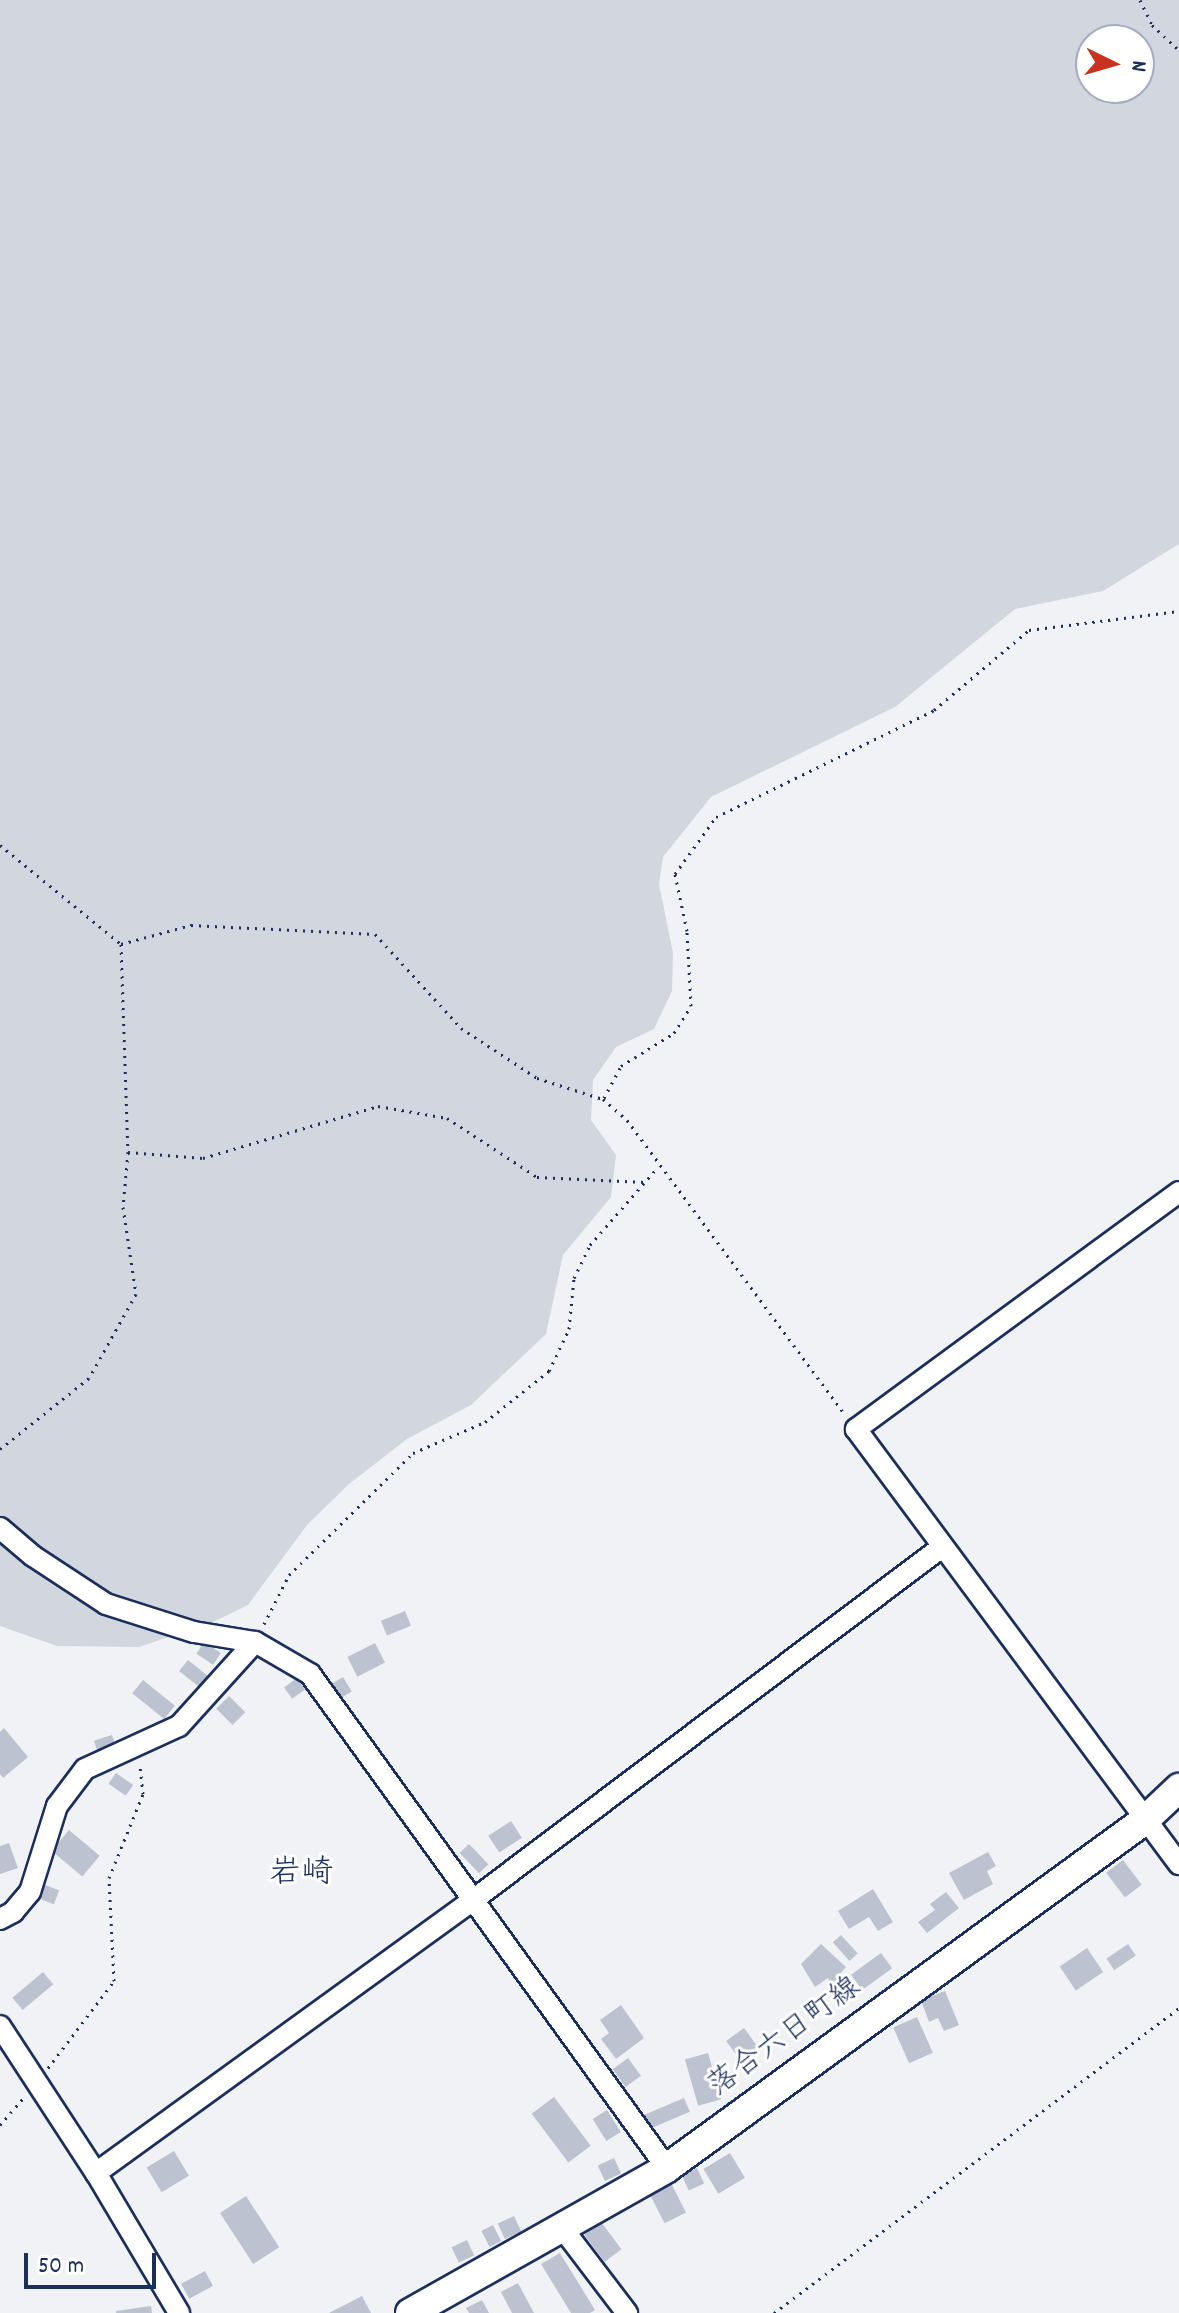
<!DOCTYPE html>
<html>
<head>
<meta charset="utf-8">
<style>
  body { margin:0 }
  #map { position:relative; width:1179px; height:2313px; overflow:hidden; background:#f1f2f5; font-family:Dekko,"Klee One",sans-serif }
  div>[style] { position:absolute }
  .green>* { inset:0; background:#d2d6df }
  .building>* { inset:0; background:#bcc2d0; transform-origin:0 0 }
  .path>* { height:3px; margin-top:-1.5px; transform-origin:0; background:repeating-linear-gradient(90deg,#1b2f5e 0 2px,transparent 0 8px) }
  .roads { filter:drop-shadow(2px 0 #1b2f5e) drop-shadow(-2px 0 #1b2f5e) drop-shadow(0 2px #1b2f5e) drop-shadow(0 -2px #1b2f5e) }
  .street>* { height:20px; margin:-10px; padding:0 10px; transform-origin:10px; border-radius:10px; background:#fff }
  .secondary>* { height:28px; margin:-14px; padding:0 14px; transform-origin:14px; border-radius:14px; background:#fff }
  span { translate:-50% -50%; white-space:nowrap; text-align:center; line-height:1.15; -webkit-text-stroke:6px #fff; paint-order:stroke }
  .street-label { font-size:30px; color:#1b2f5e }
  .neighbourhood-label { font-size:32px; color:#1b2f5e }
  .north { position:absolute; left:1075px; top:24px; width:80px; height:80px; box-sizing:border-box; background:#fff; border:2px solid #a4acbf; border-radius:50%; rotate:95deg; font-size:22px; font-weight:700; line-height:32px; text-align:center; color:#1b2f5e }
  .north::after { content:''; display:block; margin:auto; width:28px; height:36px; background:#c8321e; clip-path:polygon(50% 0,100% 100%,50% 72%,0 100%) }
  .scale { position:absolute; left:24px; top:2253px; width:132px; height:36px; box-sizing:border-box; border:4px solid #1b2f5e; border-top:0; padding-left:10px; font-size:24px; line-height:28px; white-space:nowrap; color:#1b2f5e; -webkit-text-stroke:6px #fff; paint-order:stroke }
</style>
</head>
<body>
<div id="map">
  <div class="green">
    <div style="clip-path:polygon(evenodd,0 0,1179px 0,1179px 544px,1103px 591px,1015px 609px,895px 707px,711px 797px,663px 857px,659px 884px,673px 953px,672px 991px,654px 1029px,616px 1047px,593px 1080px,591px 1120px,616px 1155px,611px 1197px,563px 1255px,546px 1334px,471px 1405px,407px 1439px,349px 1484px,307px 1525px,248px 1605px,213px 1622px,139px 1647px,57px 1646px,0 1626px,0 0,1091px 40px,1139px 40px,1139px 88px,1091px 88px,1091px 40px)"></div>
  </div>
  <div class="building">
    <div style="left:405px;top:1611px;width:16px;height:26px;rotate:68deg"></div>
    <div style="left:204px;top:1642px;width:20px;height:14px;rotate:33deg"></div>
    <div style="left:375px;top:1643px;width:22px;height:31px;rotate:63deg"></div>
    <div style="left:188px;top:1660px;width:26px;height:14px;rotate:39deg"></div>
    <div style="left:343px;top:1677px;width:17px;height:15px;rotate:59deg"></div>
    <div style="left:297px;top:1678px;width:14px;height:16px;rotate:54deg"></div>
    <div style="left:143px;top:1680px;width:41px;height:17px;rotate:39deg"></div>
    <div style="left:229px;top:1696px;width:23px;height:18px;rotate:45deg"></div>
    <div style="clip-path:polygon(4px 1728px,28px 1757px,3px 1778px,0 1774px,0 1732px)"></div>
    <div style="left:112px;top:1735px;width:13px;height:19px;rotate:72deg"></div>
    <div style="left:116px;top:1773px;width:21px;height:13px;rotate:35deg"></div>
    <div style="left:511px;top:1821px;width:20px;height:27px;rotate:57deg"></div>
    <div style="left:69px;top:1830px;width:40px;height:27px;rotate:40deg"></div>
    <div style="clip-path:polygon(9px 1843px,18px 1868px,0 1874px,0 1846px)"></div>
    <div style="left:469px;top:1844px;width:28px;height:13px;rotate:46deg"></div>
    <div style="clip-path:polygon(988px 1852px,996px 1866px,987px 1871px,993px 1884px,964px 1900px,949px 1873px)"></div>
    <div style="left:1123px;top:1860px;width:31px;height:21px;rotate:53deg"></div>
    <div style="left:45px;top:1885px;width:15px;height:15px;rotate:20deg"></div>
    <div style="clip-path:polygon(873px 1889px,893px 1922px,878px 1931px,869px 1917px,849px 1929px,838px 1911px)"></div>
    <div style="clip-path:polygon(946px 1892px,959px 1908px,927px 1933px,918px 1922px,935px 1910px,930px 1904px)"></div>
    <div style="left:841px;top:1935px;width:25px;height:11px;rotate:48deg"></div>
    <div style="clip-path:polygon(821px 1944px,846px 1967px,839px 1975px,852px 1993px,838px 2001px,828px 1978px,815px 1987px,801px 1964px)"></div>
    <div style="left:1128px;top:1944px;width:14px;height:26px;rotate:56deg"></div>
    <div style="left:1087px;top:1948px;width:29px;height:33px;rotate:56deg"></div>
    <div style="left:881px;top:1953px;width:19px;height:37px;rotate:54deg"></div>
    <div style="left:43px;top:1972px;width:16px;height:40px;rotate:50deg"></div>
    <div style="clip-path:polygon(945px 1991px,959px 2025px,944px 2031px,938px 2018px,929px 2022px,921px 2000px)"></div>
    <div style="clip-path:polygon(621px 2005px,644px 2038px,616px 2059px,601px 2039px,609px 2033px,600px 2020px)"></div>
    <div style="left:917px;top:2017px;width:39px;height:26px;rotate:66deg"></div>
    <div style="left:744px;top:2028px;width:26px;height:22px;rotate:54deg"></div>
    <div style="left:708px;top:2053px;width:48px;height:24px;rotate:74deg"></div>
    <div style="left:628px;top:2058px;width:22px;height:19px;rotate:54deg"></div>
    <div style="left:554px;top:2097px;width:61px;height:28px;rotate:53deg"></div>
    <div style="left:684px;top:2098px;width:15px;height:43px;rotate:67deg"></div>
    <div style="left:607px;top:2110px;width:26px;height:17px;rotate:58deg"></div>
    <div style="left:174px;top:2151px;width:29px;height:32px;rotate:59deg"></div>
    <div style="left:730px;top:2153px;width:29px;height:31px;rotate:59deg"></div>
    <div style="left:614px;top:2158px;width:17px;height:18px;rotate:65deg"></div>
    <div style="left:697px;top:2168px;width:17px;height:17px;rotate:65deg"></div>
    <div style="left:671px;top:2183px;width:33px;height:24px;rotate:63deg"></div>
    <div style="left:246px;top:2196px;width:61px;height:31px;rotate:57deg"></div>
    <div style="left:514px;top:2216px;width:17px;height:18px;rotate:65deg"></div>
    <div style="left:601px;top:2222px;width:34px;height:21px;rotate:53deg"></div>
    <div style="left:493px;top:2225px;width:18px;height:13px;rotate:63deg"></div>
    <div style="left:467px;top:2240px;width:17px;height:17px;rotate:65deg"></div>
    <div style="clip-path:polygon(560px 2253px,595px 2310px,590px 2313px,571px 2313px,541px 2264px)"></div>
    <div style="left:205px;top:2271px;width:17px;height:27px;rotate:62deg"></div>
    <div style="clip-path:polygon(518px 2283px,534px 2313px,512px 2313px,501px 2292px)"></div>
    <div style="clip-path:polygon(362px 2296px,371px 2313px,329px 2313px)"></div>
    <div style="clip-path:polygon(482px 2300px,489px 2313px,469px 2313px,466px 2308px)"></div>
    <div style="clip-path:polygon(151px 2306px,152px 2313px,116px 2313px,116px 2311px)"></div>
  </div>
  <div class="path">
    <div style="left:1140px;top:0;width:28px;rotate:64deg"></div>
    <div style="left:1152px;top:25px;width:37px;rotate:43deg"></div>
    <div style="left:0;top:845px;width:156px;rotate:39.3deg"></div>
    <div style="left:121px;top:944px;width:208px;rotate:88.1deg"></div>
    <div style="left:128px;top:1152px;width:55px;rotate:95.2deg"></div>
    <div style="left:123px;top:1207px;width:88px;rotate:81.5deg"></div>
    <div style="left:136px;top:1294px;width:96px;rotate:119.2deg"></div>
    <div style="left:89px;top:1378px;width:114px;rotate:141.4deg"></div>
    <div style="left:121px;top:944px;width:73px;rotate:-15.2deg"></div>
    <div style="left:191px;top:925px;width:184px;rotate:2.8deg"></div>
    <div style="left:375px;top:934px;width:127px;rotate:47.5deg"></div>
    <div style="left:461px;top:1028px;width:91px;rotate:33.3deg"></div>
    <div style="left:537px;top:1078px;width:69px;rotate:17.7deg"></div>
    <div style="left:603px;top:1099px;width:32px;rotate:41deg"></div>
    <div style="left:627px;top:1120px;width:368px;rotate:53.5deg"></div>
    <div style="left:604px;top:1098px;width:36px;rotate:-62deg"></div>
    <div style="left:621px;top:1066px;width:62px;rotate:-31.9deg"></div>
    <div style="left:674px;top:1033px;width:32px;rotate:-58deg"></div>
    <div style="left:691px;top:1006px;width:75px;rotate:-93.1deg"></div>
    <div style="left:687px;top:931px;width:58px;rotate:-101.9deg"></div>
    <div style="left:675px;top:874px;width:70px;rotate:-54.3deg"></div>
    <div style="left:716px;top:817px;width:243px;rotate:-26.1deg"></div>
    <div style="left:934px;top:710px;width:124px;rotate:-40.1deg"></div>
    <div style="left:1029px;top:630px;width:151px;rotate:-7.2deg"></div>
    <div style="left:128px;top:1152px;width:75px;rotate:4.6deg"></div>
    <div style="left:203px;top:1158px;width:183px;rotate:-16.5deg"></div>
    <div style="left:378px;top:1106px;width:70px;rotate:9.9deg"></div>
    <div style="left:447px;top:1118px;width:108px;rotate:33.2deg"></div>
    <div style="left:537px;top:1177px;width:108px;rotate:2.7deg"></div>
    <div style="left:264px;top:1624px;width:55px;rotate:-63deg"></div>
    <div style="left:289px;top:1575px;width:174px;rotate:-44.5deg"></div>
    <div style="left:413px;top:1453px;width:78px;rotate:-23.3deg"></div>
    <div style="left:485px;top:1422px;width:82px;rotate:-38.6deg"></div>
    <div style="left:549px;top:1371px;width:47px;rotate:-64.5deg"></div>
    <div style="left:569px;top:1329px;width:51px;rotate:-84.4deg"></div>
    <div style="left:574px;top:1278px;width:37px;rotate:-64deg"></div>
    <div style="left:590px;top:1245px;width:103px;rotate:-48.9deg"></div>
    <div style="left:48px;top:2068px;width:109px;rotate:-52.8deg"></div>
    <div style="left:114px;top:1981px;width:103px;rotate:-92.8deg"></div>
    <div style="left:109px;top:1878px;width:91px;rotate:-68deg"></div>
    <div style="left:143px;top:1794px;width:30px;rotate:-96deg"></div>
    <div style="left:0;top:2125px;width:35px;rotate:-49deg"></div>
    <div style="left:774px;top:2313px;width:507px;rotate:-36.98deg"></div>
  </div>
  <div class="roads">
    <div class="street">
      <div style="left:1179px;top:1192px;width:401px;rotate:143.7deg"></div>
      <div style="left:856px;top:1429px;width:542px;rotate:53.41deg"></div>
      <div style="left:0;top:1528px;width:43px;rotate:40.3deg"></div>
      <div style="left:33px;top:1556px;width:87px;rotate:33.3deg"></div>
      <div style="left:106px;top:1604px;width:92px;rotate:17.7deg"></div>
      <div style="left:194px;top:1632px;width:62px;rotate:9.3deg"></div>
      <div style="left:255px;top:1642px;width:64px;rotate:30.2deg"></div>
      <div style="left:310px;top:1674px;width:609px;rotate:54.15deg"></div>
      <div style="left:0;top:1919px;width:15px;rotate:-28deg"></div>
      <div style="left:13px;top:1912px;width:26px;rotate:-50deg"></div>
      <div style="left:30px;top:1892px;width:90px;rotate:-72.6deg"></div>
      <div style="left:57px;top:1806px;width:46px;rotate:-52.9deg"></div>
      <div style="left:85px;top:1769px;width:103px;rotate:-24.6deg"></div>
      <div style="left:179px;top:1726px;width:113px;rotate:-47.9deg"></div>
      <div style="left:0;top:2026px;width:176px;rotate:56.9deg"></div>
      <div style="left:96px;top:2173px;width:163px;rotate:59.3deg"></div>
      <div style="left:96px;top:2173px;width:465px;rotate:-35.9deg"></div>
      <div style="left:473px;top:1900px;width:587px;rotate:-36.97deg"></div>
      <div style="left:563px;top:2229px;width:106px;rotate:52.7deg"></div>
    </div>
    <div class="secondary">
      <div style="left:410px;top:2313px;width:295px;rotate:-29.4deg"></div>
      <div style="left:667px;top:2168px;width:591px;rotate:-36.06deg"></div>
      <div style="left:1145px;top:1820px;width:47px;rotate:-43.3deg"></div>
    </div>
  </div>
  <div class="street-label">
    <span style="left:786px;top:2039px;rotate:-36deg">落合六日町線</span>
  </div>
  <div class="neighbourhood-label">
    <span style="left:301px;top:1875px">岩崎</span>
  </div>
  <div class="north">N</div>
  <div class="scale">50 m</div>
</div>
</body>
</html>
